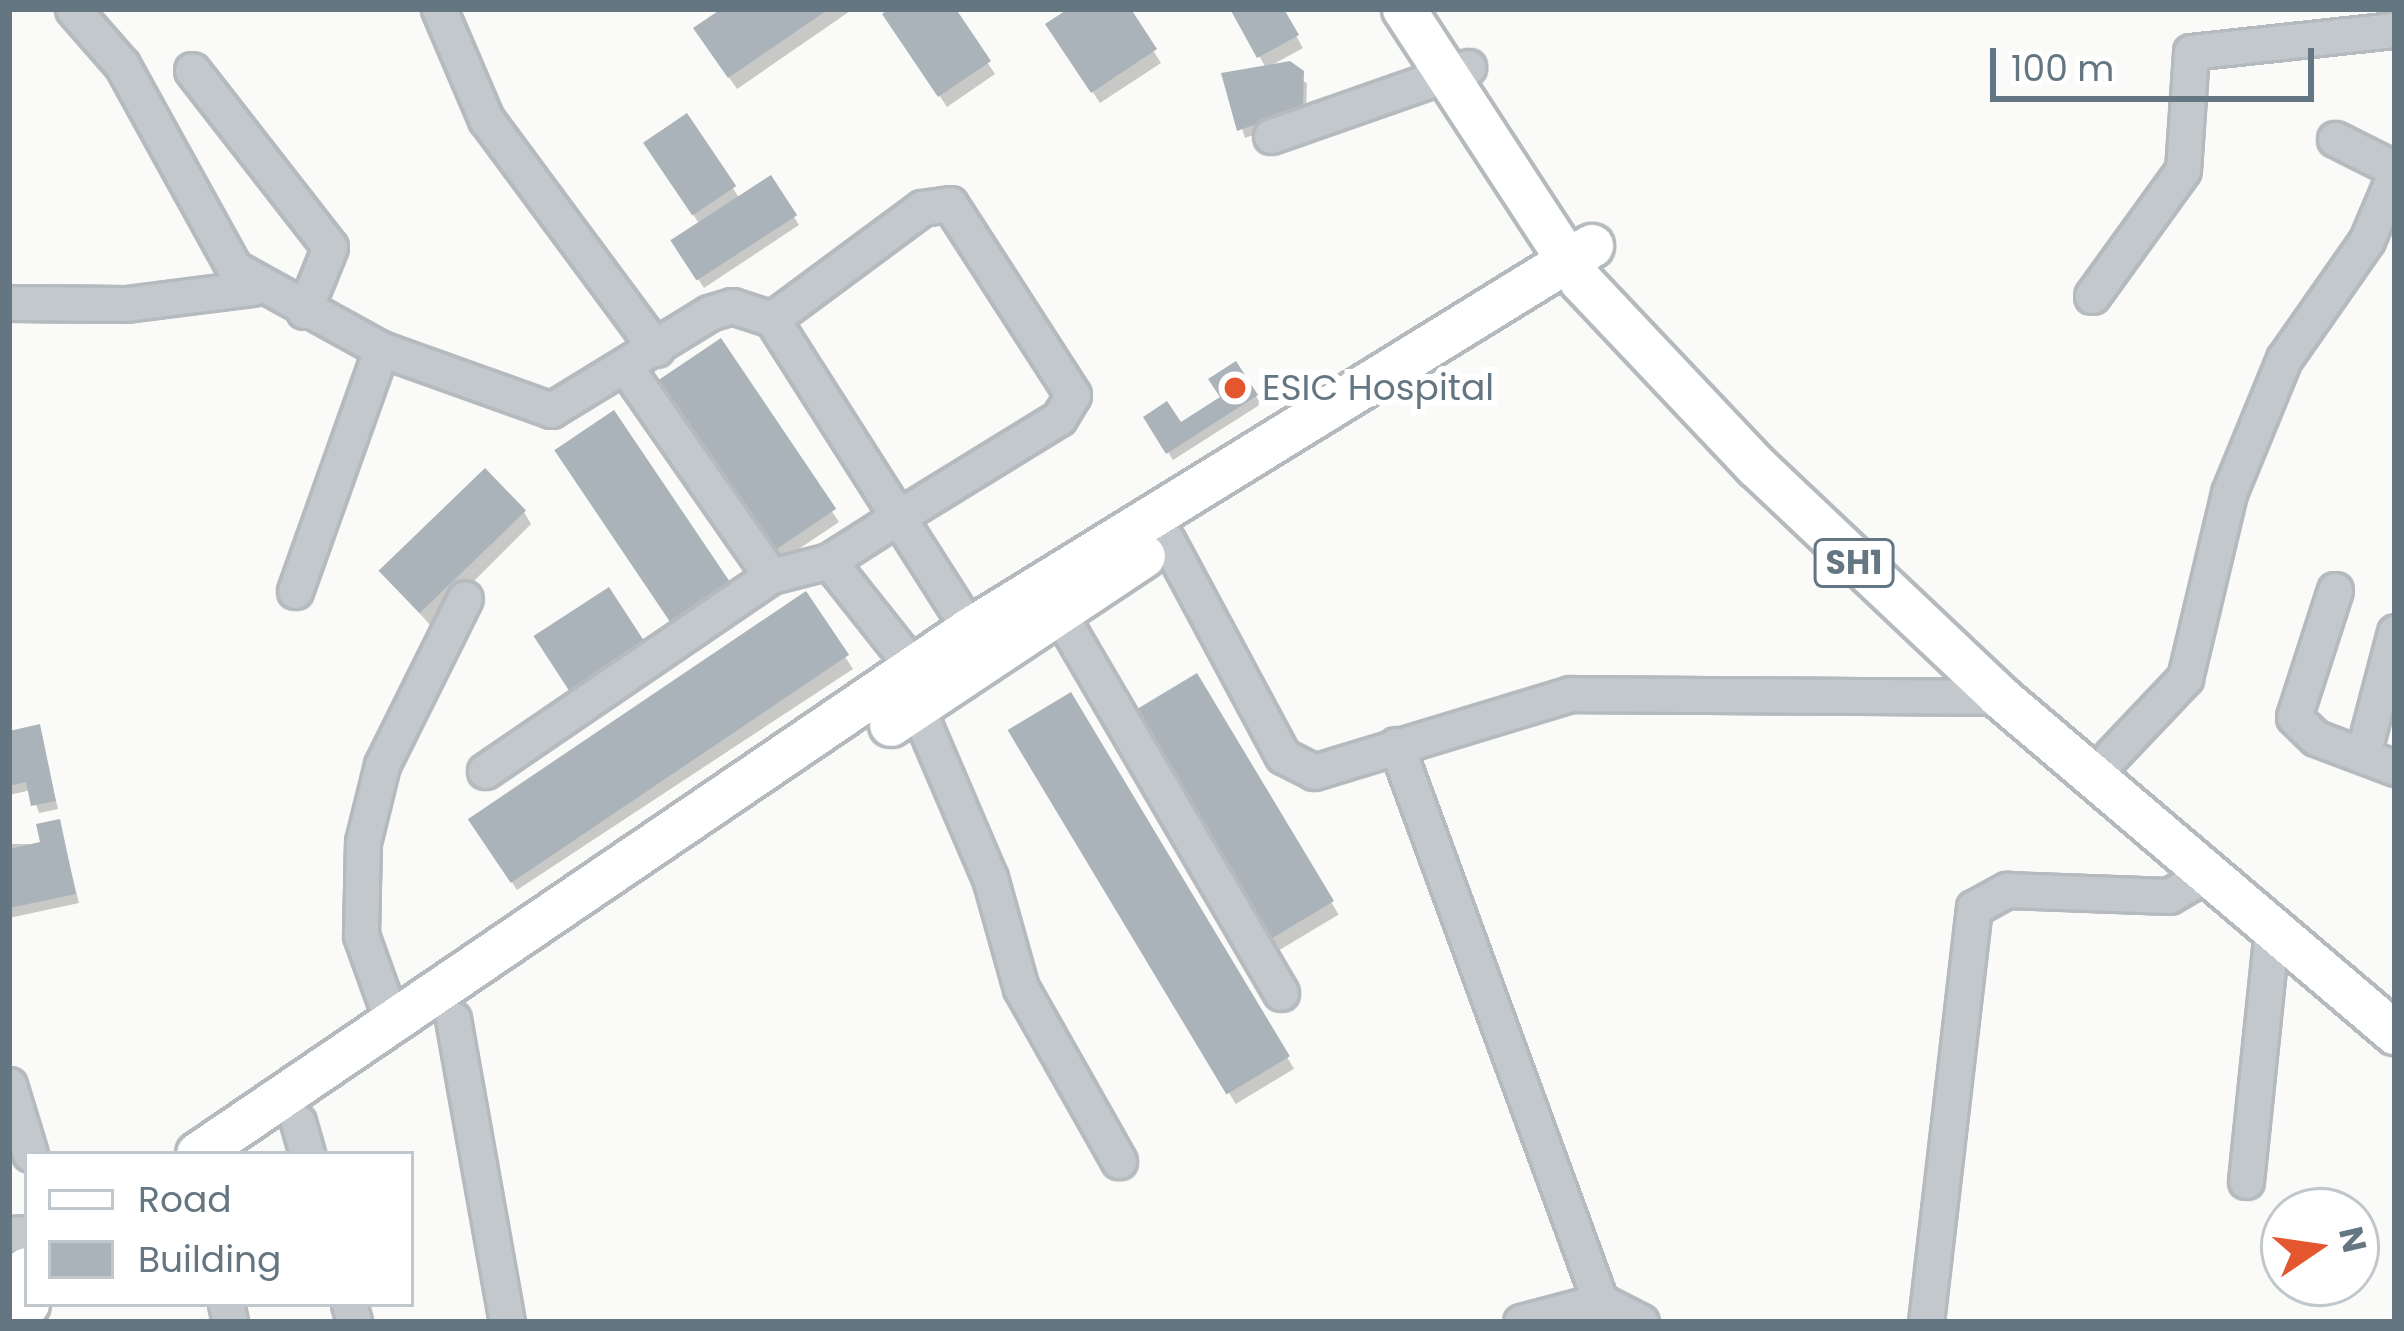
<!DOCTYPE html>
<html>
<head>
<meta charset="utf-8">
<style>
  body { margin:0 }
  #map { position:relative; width:2404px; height:1331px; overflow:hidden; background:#fafaf8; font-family:Poppins,sans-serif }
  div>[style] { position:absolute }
  .shadow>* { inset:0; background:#0003; transform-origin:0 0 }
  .building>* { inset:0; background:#aab3b9; transform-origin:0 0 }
  .roads { filter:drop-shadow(3px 0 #b5babe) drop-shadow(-3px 0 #b5babe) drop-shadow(0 3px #b5babe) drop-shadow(0 -3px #b5babe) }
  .minor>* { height:33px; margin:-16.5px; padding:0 16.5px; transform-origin:16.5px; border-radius:16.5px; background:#c3c8cc }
  .major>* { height:42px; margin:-21px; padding:0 21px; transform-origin:21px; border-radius:21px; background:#fff }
  .dots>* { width:33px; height:33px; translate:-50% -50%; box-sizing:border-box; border:6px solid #fff; border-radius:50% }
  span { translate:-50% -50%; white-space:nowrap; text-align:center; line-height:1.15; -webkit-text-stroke:12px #fff; paint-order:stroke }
  .shield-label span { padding:3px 9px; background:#fff; border:3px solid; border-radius:9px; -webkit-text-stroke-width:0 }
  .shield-label { font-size:33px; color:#657683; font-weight:700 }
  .poi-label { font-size:36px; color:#657683 }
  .left { translate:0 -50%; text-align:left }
  .frame { position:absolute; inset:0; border:12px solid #657683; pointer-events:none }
  .legend { position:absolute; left:24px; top:1151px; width:390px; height:156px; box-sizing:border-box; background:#fff; border:3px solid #c1c8cd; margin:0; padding:15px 21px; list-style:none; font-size:36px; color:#657683 }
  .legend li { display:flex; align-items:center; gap:24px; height:60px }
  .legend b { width:60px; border:3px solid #c1c8cd }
  .north { position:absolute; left:2260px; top:1187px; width:120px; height:120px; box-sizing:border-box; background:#fff; border:3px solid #c1c8cd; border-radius:50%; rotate:77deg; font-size:33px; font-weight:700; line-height:48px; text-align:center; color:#657683 }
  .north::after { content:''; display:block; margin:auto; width:42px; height:54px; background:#e4572e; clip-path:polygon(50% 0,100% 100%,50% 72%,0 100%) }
  .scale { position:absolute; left:1990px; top:48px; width:324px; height:54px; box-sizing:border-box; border:6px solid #657683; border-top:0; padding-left:15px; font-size:36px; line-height:42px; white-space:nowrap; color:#657683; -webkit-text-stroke:9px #fff; paint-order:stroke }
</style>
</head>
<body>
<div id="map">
  <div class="shadow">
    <div style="clip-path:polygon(726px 9px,853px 9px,737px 89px,704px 41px)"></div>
    <div style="clip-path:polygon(895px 9px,952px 9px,995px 74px,947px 107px,893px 26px)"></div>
    <div style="clip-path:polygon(1073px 9px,1127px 9px,1161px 63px,1100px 103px,1056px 37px)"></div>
    <div style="clip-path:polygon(1233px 9px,1281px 9px,1303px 48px,1270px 66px,1307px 83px,1306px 116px,1245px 138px,1225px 75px,1266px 68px)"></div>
    <div style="clip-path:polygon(686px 117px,740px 199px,770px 179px,799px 225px,704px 288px,675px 243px,700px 225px,647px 143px)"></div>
    <div style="clip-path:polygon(721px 343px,839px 522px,775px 565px)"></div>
    <div style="clip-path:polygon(1236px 365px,1261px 404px,1173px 460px,1147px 418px,1180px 426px,1223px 398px)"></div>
    <div style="clip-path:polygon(524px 512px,531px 524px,430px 625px,384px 573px)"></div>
    <div style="clip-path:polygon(805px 595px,853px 669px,517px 890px,476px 827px)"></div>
    <div style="left:1196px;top:677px;width:277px;height:72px;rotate:59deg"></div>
    <div style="left:1070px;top:696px;width:435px;height:68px;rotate:59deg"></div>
    <div style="clip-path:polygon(38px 728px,58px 809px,39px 813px,31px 790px,9px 795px,9px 734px)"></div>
    <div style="clip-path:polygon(59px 823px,79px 903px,9px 918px,9px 844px,43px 844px)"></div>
  </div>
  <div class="building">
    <div style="clip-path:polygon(721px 9px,829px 9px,728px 78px,693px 28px)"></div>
    <div style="clip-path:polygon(889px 9px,956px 9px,991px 61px,938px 97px,882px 14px)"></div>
    <div style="clip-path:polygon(1068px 9px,1131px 9px,1157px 49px,1091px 93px,1045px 24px)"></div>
    <div style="clip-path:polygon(1230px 9px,1284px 9px,1299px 35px,1257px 58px)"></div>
    <div style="clip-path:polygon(1290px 61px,1304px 71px,1303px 107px,1237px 131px,1221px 73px)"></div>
    <div style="left:687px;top:113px;width:88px;height:53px;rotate:56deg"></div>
    <div style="left:771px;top:175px;width:48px;height:120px;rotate:57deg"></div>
    <div style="left:721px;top:338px;width:206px;height:82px;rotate:56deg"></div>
    <div style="clip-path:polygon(1236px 361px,1258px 395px,1166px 454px,1143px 417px,1167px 401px,1181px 422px,1220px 397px,1208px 379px)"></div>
    <div style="left:614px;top:410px;width:211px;height:72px;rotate:56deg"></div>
    <div style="left:485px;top:468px;width:59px;height:148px;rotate:46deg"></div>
    <div style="left:609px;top:587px;width:77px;height:90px;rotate:57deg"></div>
    <div style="left:806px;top:591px;width:77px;height:408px;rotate:56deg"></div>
    <div style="left:1197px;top:673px;width:266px;height:78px;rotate:59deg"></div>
    <div style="left:1071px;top:692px;width:425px;height:74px;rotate:59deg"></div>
    <div style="clip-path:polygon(40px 724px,56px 801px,31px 806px,26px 782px,9px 786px,9px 731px)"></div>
    <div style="clip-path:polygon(60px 819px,76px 894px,9px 908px,9px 849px,40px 842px,36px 824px)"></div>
  </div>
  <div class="roads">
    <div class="minor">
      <div style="left:73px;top:9px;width:74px;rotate:48.8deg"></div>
      <div style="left:122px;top:65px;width:232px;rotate:61.1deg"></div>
      <div style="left:234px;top:268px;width:168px;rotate:28.9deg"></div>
      <div style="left:381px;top:349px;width:181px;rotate:19.7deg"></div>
      <div style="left:551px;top:410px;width:185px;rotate:-31.5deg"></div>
      <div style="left:709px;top:313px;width:24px;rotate:-17deg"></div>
      <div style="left:732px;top:306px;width:42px;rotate:18deg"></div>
      <div style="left:439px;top:9px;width:120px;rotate:66.9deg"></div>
      <div style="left:486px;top:119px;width:286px;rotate:53.5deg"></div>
      <div style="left:192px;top:70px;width:224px;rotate:52.1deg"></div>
      <div style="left:330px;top:247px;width:69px;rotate:112.1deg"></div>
      <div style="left:1271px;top:136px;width:209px;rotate:-19.3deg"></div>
      <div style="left:2335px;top:139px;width:67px;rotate:26.6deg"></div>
      <div style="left:2092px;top:296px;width:155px;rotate:-54.2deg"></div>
      <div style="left:2183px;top:170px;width:118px;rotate:-86.1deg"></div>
      <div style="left:2191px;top:52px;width:205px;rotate:-6.2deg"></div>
      <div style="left:9px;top:303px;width:117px;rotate:0.5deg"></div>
      <div style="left:126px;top:304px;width:128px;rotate:-7.2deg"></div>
      <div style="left:627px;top:369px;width:252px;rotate:55.2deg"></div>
      <div style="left:771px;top:576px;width:60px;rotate:-14.5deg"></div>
      <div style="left:829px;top:561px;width:159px;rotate:51.6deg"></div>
      <div style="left:1167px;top:540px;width:245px;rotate:61.8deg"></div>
      <div style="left:1283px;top:756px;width:35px;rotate:27deg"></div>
      <div style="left:1314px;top:772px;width:268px;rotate:-16.9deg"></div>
      <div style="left:1570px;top:694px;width:430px;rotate:0.4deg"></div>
      <div style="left:829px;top:561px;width:82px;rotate:-32.5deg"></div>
      <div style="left:898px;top:517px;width:189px;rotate:-31.6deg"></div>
      <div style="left:1059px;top:418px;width:27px;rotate:-59deg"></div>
      <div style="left:1073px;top:395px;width:227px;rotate:-122.8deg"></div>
      <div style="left:950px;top:204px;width:28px;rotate:172deg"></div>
      <div style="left:922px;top:208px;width:187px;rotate:143.5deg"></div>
      <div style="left:772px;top:319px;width:391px;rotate:57.5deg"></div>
      <div style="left:2335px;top:590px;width:133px;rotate:107.9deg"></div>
      <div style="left:2294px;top:717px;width:30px;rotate:44deg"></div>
      <div style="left:2316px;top:738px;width:85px;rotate:20.8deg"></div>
      <div style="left:295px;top:591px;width:257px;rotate:-70.4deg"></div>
      <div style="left:1059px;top:613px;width:440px;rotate:59.7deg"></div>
      <div style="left:917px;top:708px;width:185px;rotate:66.8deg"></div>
      <div style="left:990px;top:878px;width:114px;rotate:74.3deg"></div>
      <div style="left:1021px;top:988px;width:199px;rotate:60.5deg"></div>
      <div style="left:1396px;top:745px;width:592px;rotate:69.85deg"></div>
      <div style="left:1600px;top:1301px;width:46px;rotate:27.1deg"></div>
      <div style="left:2363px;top:754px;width:126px;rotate:-75.3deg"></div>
      <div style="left:2111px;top:756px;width:108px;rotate:-46.5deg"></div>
      <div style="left:2185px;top:678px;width:190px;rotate:-76.6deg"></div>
      <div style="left:2229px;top:493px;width:145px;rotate:-67.7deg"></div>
      <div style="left:2284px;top:359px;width:145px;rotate:-55.1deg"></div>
      <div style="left:2367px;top:240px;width:72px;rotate:-67deg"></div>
      <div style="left:485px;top:771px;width:346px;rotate:-34.3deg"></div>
      <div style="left:453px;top:1019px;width:308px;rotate:79.9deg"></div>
      <div style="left:393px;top:1024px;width:95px;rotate:-109.8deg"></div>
      <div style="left:361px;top:935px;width:93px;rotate:-88.8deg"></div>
      <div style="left:363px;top:842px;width:79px;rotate:-76.1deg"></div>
      <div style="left:382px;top:765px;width:186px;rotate:-63.6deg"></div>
      <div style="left:9px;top:1085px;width:72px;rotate:73.1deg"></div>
      <div style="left:298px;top:1122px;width:33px;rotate:74deg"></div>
      <div style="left:2246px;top:1181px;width:254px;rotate:-84.1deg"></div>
      <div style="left:9px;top:1234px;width:18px;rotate:-3deg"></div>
      <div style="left:226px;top:1304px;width:18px;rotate:77deg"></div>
      <div style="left:349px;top:1304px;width:19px;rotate:74deg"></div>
      <div style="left:1521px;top:1322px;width:82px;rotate:-14.9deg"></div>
      <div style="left:1926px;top:1322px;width:417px;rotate:-83.4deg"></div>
      <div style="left:1974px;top:908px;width:38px;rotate:-29deg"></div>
      <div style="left:2007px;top:890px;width:162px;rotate:2.1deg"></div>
      <div style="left:2169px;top:896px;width:48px;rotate:-30.3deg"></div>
    </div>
    <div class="major">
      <div style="left:1404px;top:9px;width:325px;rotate:56.9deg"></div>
      <div style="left:1581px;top:281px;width:255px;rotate:46.6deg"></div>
      <div style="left:1756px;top:466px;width:336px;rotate:43.4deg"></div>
      <div style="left:2000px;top:697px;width:519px;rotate:40.39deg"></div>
      <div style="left:891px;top:725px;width:304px;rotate:-33.7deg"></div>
      <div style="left:198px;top:1154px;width:932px;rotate:-34.2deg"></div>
      <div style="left:969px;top:630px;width:732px;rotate:-31.65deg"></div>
      <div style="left:9px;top:1282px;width:22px;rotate:-36deg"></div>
      <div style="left:9px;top:1317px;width:23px;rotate:-34deg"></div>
    </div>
  </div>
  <div class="dots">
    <div style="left:1235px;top:388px;background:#e4572e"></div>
  </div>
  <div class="shield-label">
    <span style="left:1854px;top:563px">SH1</span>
  </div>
  <div class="poi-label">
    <span class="left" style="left:1262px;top:388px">ESIC Hospital</span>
  </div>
  <div class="frame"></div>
  <ul class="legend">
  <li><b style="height:15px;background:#fff"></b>Road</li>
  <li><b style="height:33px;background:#aab3b9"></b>Building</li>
  </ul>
  <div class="north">N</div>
  <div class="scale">100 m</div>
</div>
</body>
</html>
